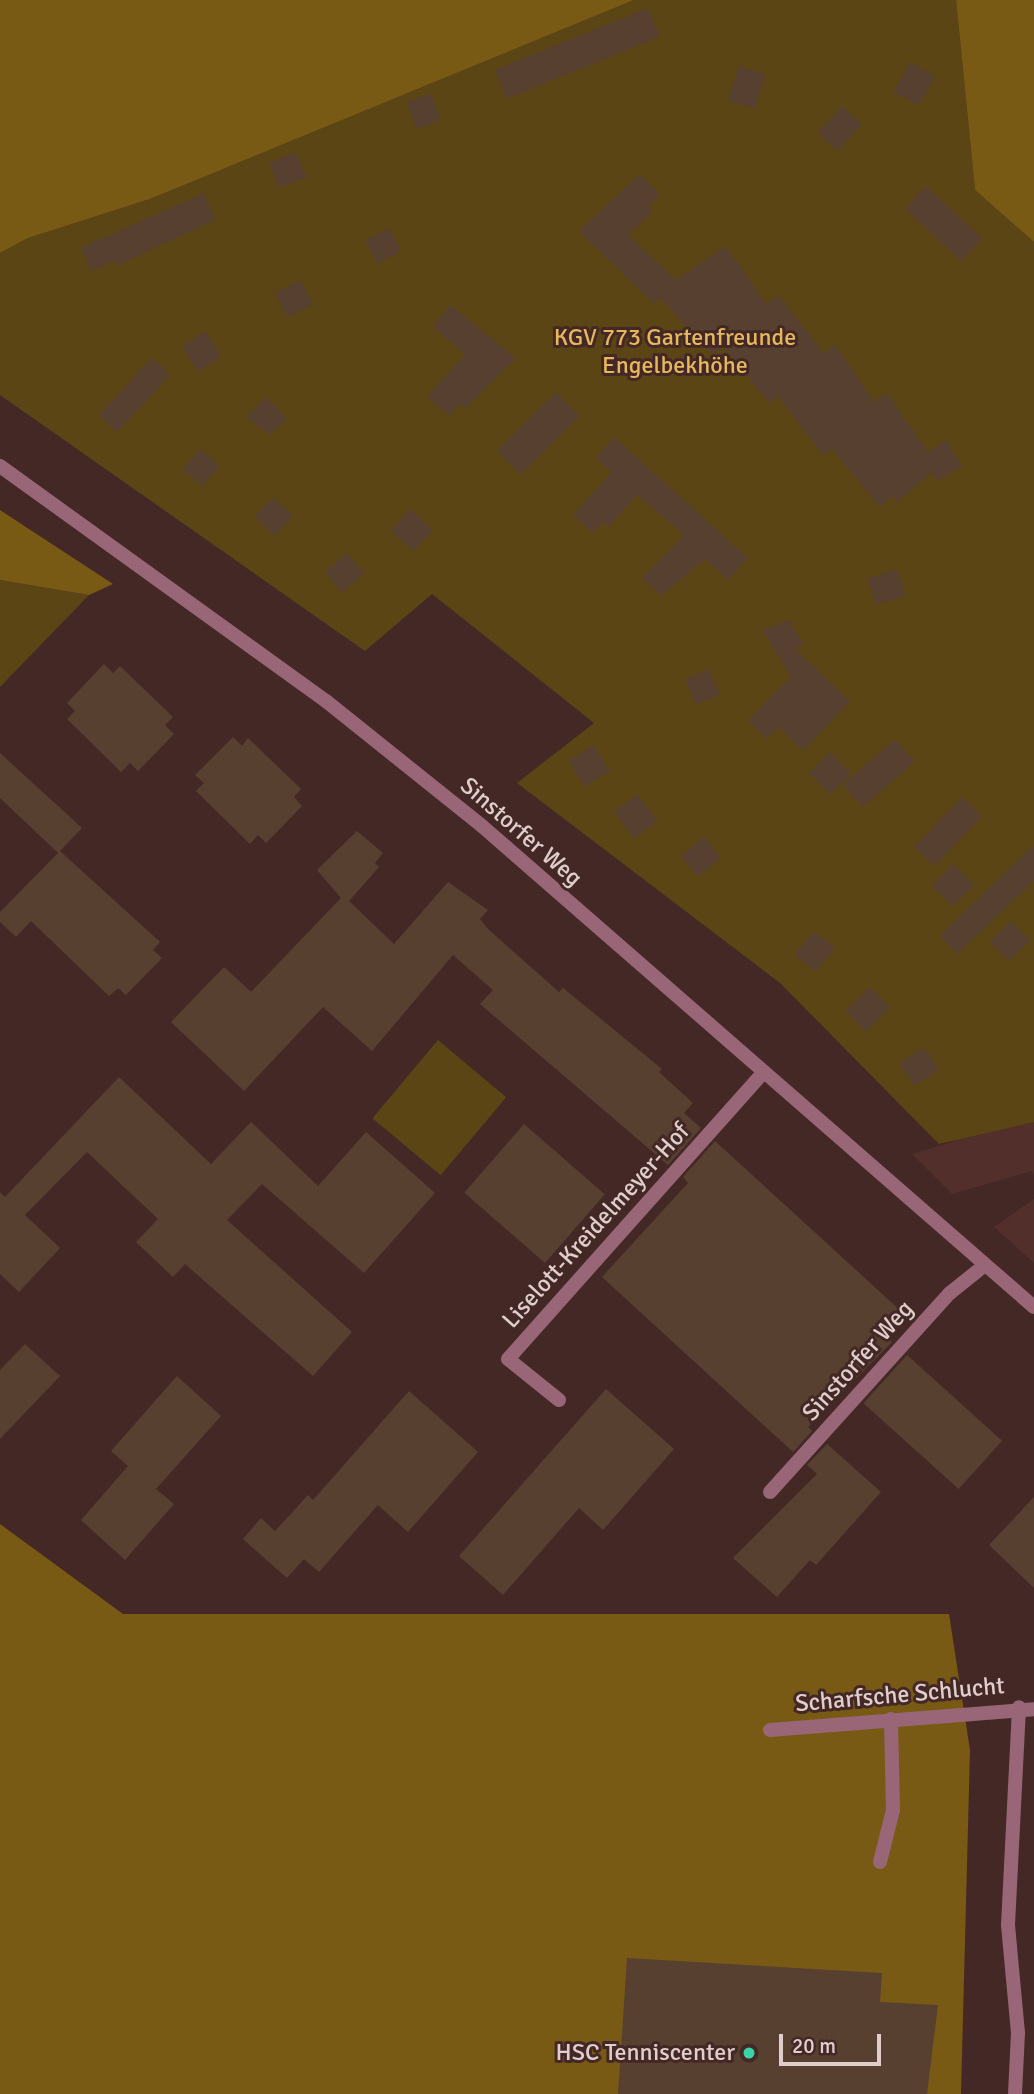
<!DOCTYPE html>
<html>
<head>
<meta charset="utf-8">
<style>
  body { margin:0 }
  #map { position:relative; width:1034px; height:2094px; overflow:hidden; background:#432825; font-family:Signika,sans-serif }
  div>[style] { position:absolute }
  .built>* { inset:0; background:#522f2b }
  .green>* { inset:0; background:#5b4515; transform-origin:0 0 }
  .forest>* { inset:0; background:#785a14 }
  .building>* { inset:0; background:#584031; transform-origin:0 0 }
  .service>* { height:14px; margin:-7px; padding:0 7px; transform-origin:7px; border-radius:7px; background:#967 }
  .minor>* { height:14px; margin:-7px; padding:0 7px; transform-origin:7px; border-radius:7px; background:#967 }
  .tertiary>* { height:14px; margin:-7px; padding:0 7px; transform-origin:7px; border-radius:7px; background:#967 }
  .dots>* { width:19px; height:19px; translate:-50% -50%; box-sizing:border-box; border:4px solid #432825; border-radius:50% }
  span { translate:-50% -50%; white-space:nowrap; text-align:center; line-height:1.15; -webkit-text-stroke:6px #432825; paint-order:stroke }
  .park-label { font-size:24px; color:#e6b85c }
  .street-label { font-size:24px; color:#e0cecc }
  .poi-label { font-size:24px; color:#e0cecc }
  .right { translate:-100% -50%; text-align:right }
  .scale { position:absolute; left:779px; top:2034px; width:102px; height:32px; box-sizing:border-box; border:4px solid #e0cecc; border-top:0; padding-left:9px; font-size:21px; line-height:24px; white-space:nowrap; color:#e0cecc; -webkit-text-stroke:5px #432825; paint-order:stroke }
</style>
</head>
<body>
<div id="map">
  <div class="built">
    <div style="clip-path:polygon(1034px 1117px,1034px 1175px,1032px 1171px,952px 1194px,912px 1154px)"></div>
    <div style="clip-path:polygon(1034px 1199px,1034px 1263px,994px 1227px)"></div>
  </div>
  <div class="green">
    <div style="clip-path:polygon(634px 0,956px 0,975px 190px,1034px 242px,1034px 1122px,939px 1144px,780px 983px,517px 783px,594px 723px,432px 594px,365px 651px,0 395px,0 253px,28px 238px,150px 199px)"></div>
    <div style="clip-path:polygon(0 580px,89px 595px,0 687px)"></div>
    <div style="left:438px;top:1040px;width:89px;height:102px;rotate:40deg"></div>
  </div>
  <div class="forest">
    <div style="clip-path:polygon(0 0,634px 0,150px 199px,28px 238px,0 253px)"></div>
    <div style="clip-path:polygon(956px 0,1034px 0,1034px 242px,975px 190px)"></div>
    <div style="clip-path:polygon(0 510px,113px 584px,89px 595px,0 580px)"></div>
    <div style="clip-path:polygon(0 1524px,123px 1614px,949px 1614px,970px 1750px,961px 2094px,0 2094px)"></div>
  </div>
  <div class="building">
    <div style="left:648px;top:8px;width:31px;height:165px;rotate:68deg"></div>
    <div style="left:910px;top:62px;width:29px;height:34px;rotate:29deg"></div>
    <div style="left:739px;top:66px;width:28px;height:36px;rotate:18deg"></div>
    <div style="left:431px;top:93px;width:29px;height:26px;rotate:70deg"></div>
    <div style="left:842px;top:106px;width:27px;height:36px;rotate:42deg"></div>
    <div style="left:296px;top:152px;width:27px;height:29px;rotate:68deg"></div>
    <div style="clip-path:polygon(640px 174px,660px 194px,649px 207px,653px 211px,628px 235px,676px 280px,726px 246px,766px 304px,779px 295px,823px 353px,835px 345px,874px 402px,887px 393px,928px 452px,946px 440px,962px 466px,937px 481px,932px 472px,897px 502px,892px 496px,880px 507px,832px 449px,823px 455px,778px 396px,769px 403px,723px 346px,713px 355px,660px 298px,654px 304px,579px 231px)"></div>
    <div style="left:926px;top:186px;width:77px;height:31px;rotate:43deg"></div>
    <div style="clip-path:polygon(204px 193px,215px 220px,116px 266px,114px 261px,91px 271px,81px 248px)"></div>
    <div style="left:389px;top:228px;width:26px;height:27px;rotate:62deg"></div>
    <div style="left:301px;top:280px;width:28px;height:29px;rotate:64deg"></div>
    <div style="clip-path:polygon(450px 305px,516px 358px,465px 409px,460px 404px,449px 416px,427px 397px,465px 354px,433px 327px)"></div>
    <div style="left:205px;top:331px;width:30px;height:28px;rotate:57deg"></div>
    <div style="left:152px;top:358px;width:25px;height:78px;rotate:43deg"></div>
    <div style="left:556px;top:392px;width:34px;height:83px;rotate:45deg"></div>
    <div style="clip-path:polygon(266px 397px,287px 418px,270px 435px,246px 417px)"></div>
    <div style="clip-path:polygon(614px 437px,748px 558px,728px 580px,705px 559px,661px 596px,642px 578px,684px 535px,637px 495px,609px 527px,603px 522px,593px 533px,573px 515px,612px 472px,596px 459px)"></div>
    <div style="left:200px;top:449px;width:26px;height:27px;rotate:40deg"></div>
    <div style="left:273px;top:497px;width:28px;height:27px;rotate:44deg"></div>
    <div style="left:410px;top:509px;width:31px;height:29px;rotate:42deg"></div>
    <div style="left:346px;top:553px;width:27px;height:29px;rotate:48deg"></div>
    <div style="left:897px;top:569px;width:28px;height:31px;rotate:72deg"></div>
    <div style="clip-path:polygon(789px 620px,804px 644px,795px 649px,850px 701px,803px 751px,778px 727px,767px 739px,748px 721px,791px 676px,762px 630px)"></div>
    <div style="clip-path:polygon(104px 664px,113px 673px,120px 666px,173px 717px,165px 725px,174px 734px,138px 771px,130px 763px,121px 772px,67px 719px,75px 711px,67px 703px)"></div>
    <div style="left:709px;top:669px;width:28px;height:26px;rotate:67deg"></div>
    <div style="clip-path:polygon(233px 737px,242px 746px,248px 738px,301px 789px,294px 797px,302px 806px,266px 843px,258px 835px,250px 844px,196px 791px,204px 783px,195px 775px)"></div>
    <div style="left:895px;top:739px;width:30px;height:69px;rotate:49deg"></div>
    <div style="left:594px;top:745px;width:31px;height:30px;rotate:59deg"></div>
    <div style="left:830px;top:752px;width:30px;height:30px;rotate:45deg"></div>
    <div style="clip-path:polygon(0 753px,82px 828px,60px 851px,160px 942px,153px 950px,162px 958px,126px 995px,118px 988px,109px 996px,31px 921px,16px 937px,0 922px,0 912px,58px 853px,0 798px)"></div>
    <div style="left:637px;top:794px;width:34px;height:29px;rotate:53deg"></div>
    <div style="left:962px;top:797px;width:28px;height:69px;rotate:44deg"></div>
    <div style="clip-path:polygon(357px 831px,383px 853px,375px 863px,379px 867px,349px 901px,394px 944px,448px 882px,488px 910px,480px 919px,488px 929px,559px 992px,563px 988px,662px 1069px,659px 1072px,693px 1103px,684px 1113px,701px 1128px,668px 1165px,480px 1004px,493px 990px,453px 955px,372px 1051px,323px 1007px,244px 1091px,171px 1022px,224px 967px,251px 992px,341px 898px,317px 870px)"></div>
    <div style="left:704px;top:837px;width:27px;height:30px;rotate:51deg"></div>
    <div style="clip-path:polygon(1034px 845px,1034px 881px,957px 954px,939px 936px)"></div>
    <div style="left:953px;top:864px;width:30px;height:30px;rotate:45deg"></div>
    <div style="left:1011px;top:921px;width:27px;height:30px;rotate:45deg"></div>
    <div style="left:814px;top:931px;width:27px;height:31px;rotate:39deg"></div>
    <div style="left:870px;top:987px;width:29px;height:34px;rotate:46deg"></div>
    <div style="left:924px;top:1047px;width:27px;height:30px;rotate:56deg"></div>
    <div style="clip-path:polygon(119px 1077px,211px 1164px,251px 1122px,318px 1186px,366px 1132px,435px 1193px,364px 1273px,262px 1184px,227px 1220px,352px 1332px,313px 1376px,185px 1264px,173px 1277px,136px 1242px,158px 1219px,87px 1152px,25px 1215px,60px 1248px,19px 1292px,0 1274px,0 1192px,5px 1197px)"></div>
    <div style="left:524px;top:1124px;width:107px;height:91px;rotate:41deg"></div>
    <div style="clip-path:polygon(715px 1141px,902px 1312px,883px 1334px,892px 1342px,808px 1427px,812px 1431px,793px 1452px,602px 1277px,688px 1183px,683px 1177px)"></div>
    <div style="clip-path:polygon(25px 1344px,60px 1376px,0 1439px,0 1370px)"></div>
    <div style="left:907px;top:1355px;width:128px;height:65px;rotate:42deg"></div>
    <div style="clip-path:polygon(177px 1376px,221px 1416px,156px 1489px,174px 1504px,125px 1560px,81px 1520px,128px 1466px,111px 1451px)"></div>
    <div style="clip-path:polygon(606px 1389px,674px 1449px,603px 1530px,579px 1508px,503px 1595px,459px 1556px)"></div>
    <div style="clip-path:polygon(409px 1391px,478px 1452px,408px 1532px,378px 1505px,319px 1572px,304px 1559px,287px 1578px,243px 1539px,261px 1518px,275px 1531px,308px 1495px,313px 1500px)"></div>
    <div style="clip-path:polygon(827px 1444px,881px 1492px,816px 1565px,810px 1560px,777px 1597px,733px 1558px,817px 1474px,807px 1465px)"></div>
    <div style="clip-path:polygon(1034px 1497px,1034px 1588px,989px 1545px)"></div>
    <div style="clip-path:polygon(627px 1958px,882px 1973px,880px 2002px,938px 2005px,927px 2094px,618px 2094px)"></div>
  </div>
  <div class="service">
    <div style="left:880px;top:1862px;width:54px;rotate:-76deg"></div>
    <div style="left:893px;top:1810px;width:91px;rotate:-91.3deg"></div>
    <div style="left:1015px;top:2094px;width:61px;rotate:-87.2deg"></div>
    <div style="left:1018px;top:2033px;width:108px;rotate:-95.3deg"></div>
    <div style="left:1008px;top:1925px;width:218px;rotate:-87.1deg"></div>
  </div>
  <div class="minor">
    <div style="left:559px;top:1400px;width:65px;rotate:-141.2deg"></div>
    <div style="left:508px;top:1359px;width:382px;rotate:-48.3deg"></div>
    <div style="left:770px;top:1492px;width:268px;rotate:-47.9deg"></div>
    <div style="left:950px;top:1293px;width:45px;rotate:-38.7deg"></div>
    <div style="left:770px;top:1730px;width:265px;rotate:-4.5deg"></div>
  </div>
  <div class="tertiary">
    <div style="left:0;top:466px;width:402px;rotate:35.8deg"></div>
    <div style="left:326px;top:701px;width:200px;rotate:38.7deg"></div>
    <div style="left:482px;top:826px;width:732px;rotate:41.07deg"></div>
  </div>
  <div class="dots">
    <div style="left:749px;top:2053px;background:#38d4a6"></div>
  </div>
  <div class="park-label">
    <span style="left:675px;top:352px">KGV 773 Gartenfreunde<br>Engelbekhöhe</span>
  </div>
  <div class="street-label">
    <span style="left:521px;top:832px;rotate:41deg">Sinstorfer Weg</span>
    <span style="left:596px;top:1226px;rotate:-48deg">Liselott-Kreidelmeyer-Hof</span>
    <span style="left:858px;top:1361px;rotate:-48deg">Sinstorfer Weg</span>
    <span style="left:900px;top:1695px;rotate:-5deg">Scharfsche Schlucht</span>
  </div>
  <div class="poi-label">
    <span class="right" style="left:735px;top:2053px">HSC Tenniscenter</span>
  </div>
  <div class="scale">20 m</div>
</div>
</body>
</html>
